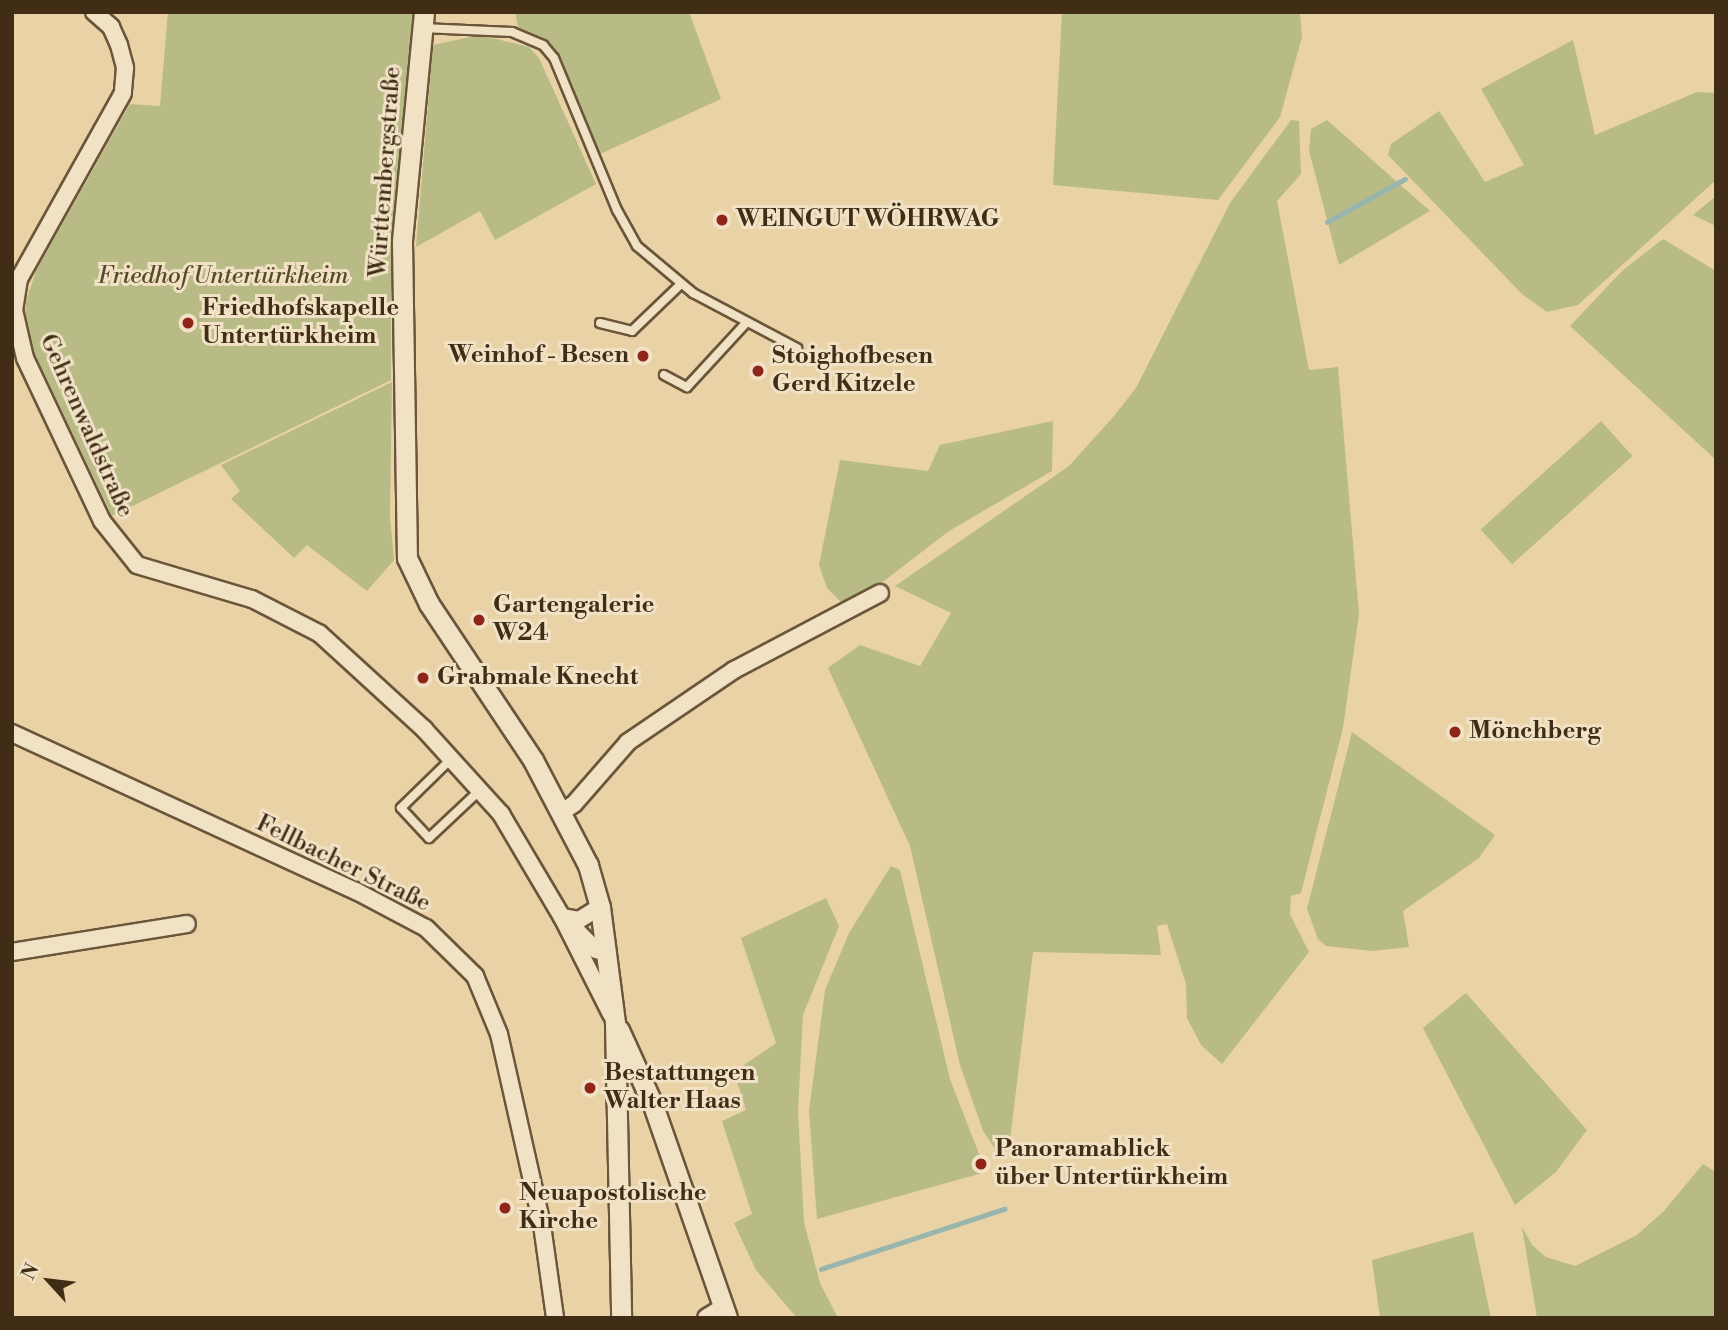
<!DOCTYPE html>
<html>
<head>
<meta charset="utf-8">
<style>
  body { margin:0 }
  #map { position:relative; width:1728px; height:1330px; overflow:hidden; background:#ead2a7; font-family:"Libre Bodoni",serif }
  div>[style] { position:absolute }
  .green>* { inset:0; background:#b8bb86; transform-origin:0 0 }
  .stream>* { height:4.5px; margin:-2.25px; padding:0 2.25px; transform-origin:2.25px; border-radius:2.25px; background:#99b6ae }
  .roads { filter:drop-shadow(2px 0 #6b563a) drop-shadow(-2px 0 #6b563a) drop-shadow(0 2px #6b563a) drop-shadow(0 -2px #6b563a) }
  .service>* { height:8px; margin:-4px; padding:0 4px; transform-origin:4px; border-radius:4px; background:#f1e2c6 }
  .minor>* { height:16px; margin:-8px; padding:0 8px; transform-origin:8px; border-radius:8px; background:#f1e2c6 }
  .tertiary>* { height:19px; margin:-9.5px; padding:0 9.5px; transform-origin:9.5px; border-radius:9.5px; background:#f1e2c6 }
  .dots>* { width:19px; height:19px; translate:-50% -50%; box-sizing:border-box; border:4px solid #f1e2c6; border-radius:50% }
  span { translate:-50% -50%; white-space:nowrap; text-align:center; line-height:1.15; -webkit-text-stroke:6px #f1e2c6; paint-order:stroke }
  .street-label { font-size:24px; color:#412c16 }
  .poi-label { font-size:24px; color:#412c16; font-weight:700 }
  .left { translate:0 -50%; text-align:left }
  .right { translate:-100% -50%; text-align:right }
  .park-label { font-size:24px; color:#59492c; font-style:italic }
  .frame { position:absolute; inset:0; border:14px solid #412c16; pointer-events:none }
  .north { position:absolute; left:14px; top:1246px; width:70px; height:70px; -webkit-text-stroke:5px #f1e2c6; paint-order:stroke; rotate:297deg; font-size:19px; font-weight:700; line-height:28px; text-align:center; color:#412c16 }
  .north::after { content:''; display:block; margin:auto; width:24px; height:32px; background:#412c16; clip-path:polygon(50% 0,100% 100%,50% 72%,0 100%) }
</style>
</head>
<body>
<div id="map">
  <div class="green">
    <div style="clip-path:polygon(168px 12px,413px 12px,391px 266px,391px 380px,112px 516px,24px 331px,26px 301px,36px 271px,130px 104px,160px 106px)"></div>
    <div style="clip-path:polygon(515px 12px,689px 12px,721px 99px,600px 154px,549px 47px,518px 27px)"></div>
    <div style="clip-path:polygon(1062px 12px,1300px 12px,1302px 37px,1280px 117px,1218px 200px,1053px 185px)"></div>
    <div style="clip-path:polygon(480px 35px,529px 47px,539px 58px,596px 184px,495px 240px,480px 211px,416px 247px,433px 45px)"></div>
    <div style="clip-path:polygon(1573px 40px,1595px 135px,1697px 92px,1716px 93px,1716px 180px,1578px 305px,1547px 312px,1522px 294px,1388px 155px,1391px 144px,1439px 111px,1485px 182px,1524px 165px,1481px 89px)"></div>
    <div style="clip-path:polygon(1291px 120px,1299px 121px,1301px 174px,1277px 201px,1309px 370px,1338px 367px,1359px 614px,1343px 728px,1301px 893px,1291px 896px,1290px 914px,1309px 952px,1222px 1064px,1201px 1045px,1187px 1018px,1186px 984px,1167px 924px,1157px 926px,1161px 955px,1033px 952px,1009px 1148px,999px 1155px,983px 1131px,960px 1065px,910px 846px,828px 668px,860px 645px,920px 666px,951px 613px,895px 586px,1069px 466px,1114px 416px,1136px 388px,1230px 203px)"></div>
    <div style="clip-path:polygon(1327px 120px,1430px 211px,1339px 265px,1309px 151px,1311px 129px)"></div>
    <div style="clip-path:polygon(1716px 196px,1716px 226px,1693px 215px)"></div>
    <div style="clip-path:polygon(1663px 239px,1716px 271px,1716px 460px,1570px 326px,1623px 270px)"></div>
    <div style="clip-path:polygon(392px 382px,390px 516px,394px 560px,367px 591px,307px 545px,294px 558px,231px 499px,240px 491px,221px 465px)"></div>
    <div style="clip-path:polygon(1053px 421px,1052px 471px,949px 531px,871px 591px,844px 605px,827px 588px,819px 565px,840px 460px,928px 471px,940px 445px)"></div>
    <div style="left:1601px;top:421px;width:47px;height:162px;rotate:48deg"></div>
    <div style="clip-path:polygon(1352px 732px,1495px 835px,1479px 858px,1403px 911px,1409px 947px,1373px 951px,1326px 946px,1318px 939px,1307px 909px)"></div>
    <div style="clip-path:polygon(891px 866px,900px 870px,950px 1079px,986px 1172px,817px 1219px,809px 1111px,825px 990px,849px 933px)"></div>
    <div style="clip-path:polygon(826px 898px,839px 926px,803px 1015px,798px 1111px,804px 1222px,820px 1283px,838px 1318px,797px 1318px,756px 1270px,734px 1223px,752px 1214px,722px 1121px,746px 1110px,734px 1072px,776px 1043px,741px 938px)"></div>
    <div style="clip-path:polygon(1466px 993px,1587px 1130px,1556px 1172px,1515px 1205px,1423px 1028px)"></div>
    <div style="clip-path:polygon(1703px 1164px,1716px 1172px,1716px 1318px,1537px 1318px,1522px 1227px,1532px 1245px,1546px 1257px,1575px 1266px,1637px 1235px,1664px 1211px)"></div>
    <div style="clip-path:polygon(1473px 1232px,1491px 1318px,1380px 1318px,1372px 1260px)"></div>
  </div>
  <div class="stream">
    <div style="left:1327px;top:222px;width:89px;rotate:-28.9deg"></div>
    <div style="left:821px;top:1269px;width:193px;rotate:-18.2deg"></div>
  </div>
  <div class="roads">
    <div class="service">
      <div style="left:422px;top:28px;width:90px;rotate:2.5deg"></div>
      <div style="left:512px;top:32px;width:34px;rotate:23deg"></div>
      <div style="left:543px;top:45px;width:17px;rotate:50deg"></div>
      <div style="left:554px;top:58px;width:165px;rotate:67.5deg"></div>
      <div style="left:617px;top:210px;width:41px;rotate:60.9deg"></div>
      <div style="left:637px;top:246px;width:73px;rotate:40deg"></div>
      <div style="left:693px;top:293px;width:118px;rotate:27.9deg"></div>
      <div style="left:600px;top:323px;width:33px;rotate:14deg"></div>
      <div style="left:632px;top:331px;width:68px;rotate:-43.8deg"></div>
      <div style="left:664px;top:375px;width:26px;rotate:28deg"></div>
      <div style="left:687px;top:387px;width:87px;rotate:-47.3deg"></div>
      <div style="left:451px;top:759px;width:70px;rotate:135.6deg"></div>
      <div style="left:401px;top:808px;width:41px;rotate:47deg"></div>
      <div style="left:429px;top:838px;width:69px;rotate:-43.2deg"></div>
    </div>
    <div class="minor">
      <div style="left:94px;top:12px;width:23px;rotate:41deg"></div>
      <div style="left:111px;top:27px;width:20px;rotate:66deg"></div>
      <div style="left:119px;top:45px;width:24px;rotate:75deg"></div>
      <div style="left:125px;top:68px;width:25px;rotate:95deg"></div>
      <div style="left:123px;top:93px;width:213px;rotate:119.2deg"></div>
      <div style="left:19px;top:279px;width:31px;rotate:99deg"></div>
      <div style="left:14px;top:310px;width:49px;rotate:77.1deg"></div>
      <div style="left:25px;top:358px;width:180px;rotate:64.7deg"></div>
      <div style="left:102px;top:521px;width:56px;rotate:51.5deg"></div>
      <div style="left:137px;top:565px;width:120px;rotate:16.5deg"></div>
      <div style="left:252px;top:599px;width:76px;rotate:27.2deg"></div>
      <div style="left:320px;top:634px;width:141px;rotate:42.4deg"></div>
      <div style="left:424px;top:729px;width:115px;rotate:47.8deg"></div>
      <div style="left:501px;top:814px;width:120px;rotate:59.4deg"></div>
      <div style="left:562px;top:917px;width:109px;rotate:63.2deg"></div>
      <div style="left:12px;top:733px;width:379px;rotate:24.7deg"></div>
      <div style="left:356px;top:891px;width:79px;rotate:27.9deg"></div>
      <div style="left:426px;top:928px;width:69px;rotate:44.4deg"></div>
      <div style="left:475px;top:976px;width:63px;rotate:67.5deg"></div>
      <div style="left:499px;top:1034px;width:196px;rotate:77.3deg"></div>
      <div style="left:542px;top:1225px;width:94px;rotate:82deg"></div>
      <div style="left:562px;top:812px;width:14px;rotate:-34deg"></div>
      <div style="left:574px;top:804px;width:82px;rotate:-48.9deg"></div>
      <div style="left:628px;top:742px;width:128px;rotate:-34.2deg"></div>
      <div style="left:734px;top:670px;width:165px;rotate:-27.8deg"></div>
      <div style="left:562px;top:917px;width:17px;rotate:10deg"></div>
      <div style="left:579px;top:920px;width:25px;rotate:-32deg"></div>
      <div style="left:569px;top:923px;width:38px;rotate:45deg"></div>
      <div style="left:596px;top:950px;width:12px;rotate:14deg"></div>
      <div style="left:12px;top:952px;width:177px;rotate:-9.1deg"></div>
    </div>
    <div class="tertiary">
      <div style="left:424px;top:12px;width:231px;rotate:95.5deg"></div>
      <div style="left:402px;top:242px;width:316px;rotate:89.1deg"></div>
      <div style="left:407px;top:558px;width:51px;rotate:64.4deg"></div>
      <div style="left:429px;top:604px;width:187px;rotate:56.3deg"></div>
      <div style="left:533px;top:760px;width:119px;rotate:62.4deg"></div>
      <div style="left:588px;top:865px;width:44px;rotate:74.1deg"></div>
      <div style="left:600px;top:907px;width:117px;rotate:82.6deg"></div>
      <div style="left:615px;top:1023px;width:295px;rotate:88.8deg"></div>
      <div style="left:619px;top:1030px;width:82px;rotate:65.6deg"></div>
      <div style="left:653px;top:1105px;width:225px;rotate:70.8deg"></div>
      <div style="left:707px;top:1318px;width:17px;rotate:-31deg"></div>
    </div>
  </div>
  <div class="dots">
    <div style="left:722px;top:220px;background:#8f2418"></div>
    <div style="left:188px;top:323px;background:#8f2418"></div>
    <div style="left:643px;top:356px;background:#8f2418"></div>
    <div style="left:758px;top:371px;background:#8f2418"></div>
    <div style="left:479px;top:620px;background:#8f2418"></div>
    <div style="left:423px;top:678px;background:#8f2418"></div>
    <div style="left:1455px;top:732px;background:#8f2418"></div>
    <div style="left:590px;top:1088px;background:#8f2418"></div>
    <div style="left:981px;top:1164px;background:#8f2418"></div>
    <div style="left:505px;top:1208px;background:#8f2418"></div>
  </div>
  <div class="street-label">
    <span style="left:386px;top:172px;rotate:-86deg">Württembergstraße</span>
    <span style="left:86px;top:426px;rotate:66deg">Gehrenwaldstraße</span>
    <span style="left:343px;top:864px;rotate:26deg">Fellbacher Straße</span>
  </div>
  <div class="poi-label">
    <span class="left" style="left:736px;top:220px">WEINGUT WÖHRWAG</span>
    <span class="left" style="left:202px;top:323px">Friedhofskapelle<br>Untertürkheim</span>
    <span class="right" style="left:629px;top:356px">Weinhof - Besen</span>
    <span class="left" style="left:772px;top:371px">Stoighofbesen<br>Gerd Kitzele</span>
    <span class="left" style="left:493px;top:620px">Gartengalerie<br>W24</span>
    <span class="left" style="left:437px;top:678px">Grabmale Knecht</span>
    <span class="left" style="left:1469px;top:732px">Mönchberg</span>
    <span class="left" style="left:604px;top:1088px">Bestattungen<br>Walter Haas</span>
    <span class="left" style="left:995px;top:1164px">Panoramablick<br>über Untertürkheim</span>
    <span class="left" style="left:519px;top:1208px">Neuapostolische<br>Kirche</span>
  </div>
  <div class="park-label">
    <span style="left:223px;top:277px">Friedhof Untertürkheim</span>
  </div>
  <div class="frame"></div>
  <div class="north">N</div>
</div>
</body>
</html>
